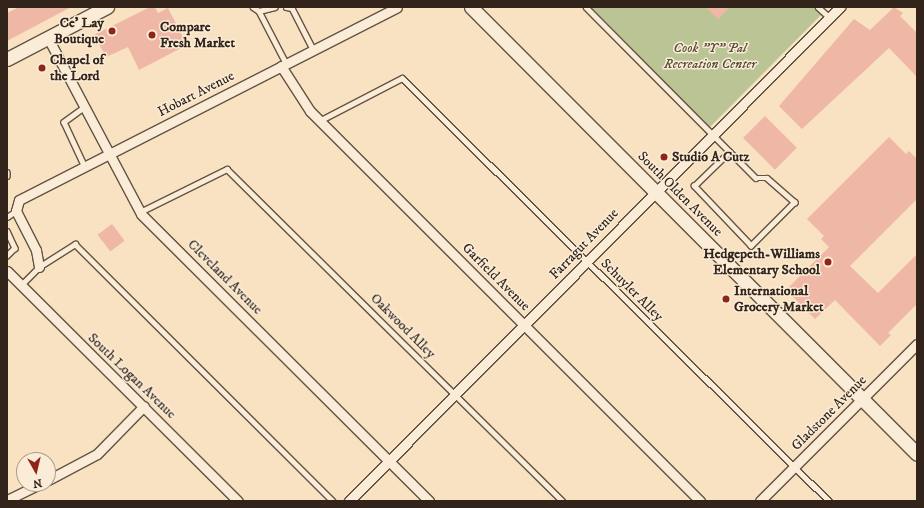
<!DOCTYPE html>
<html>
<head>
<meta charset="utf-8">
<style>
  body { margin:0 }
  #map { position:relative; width:924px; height:508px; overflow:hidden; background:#f8e2c1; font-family:"IM FELL DW Pica",serif }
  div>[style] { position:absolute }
  .green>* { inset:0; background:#bac494 }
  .building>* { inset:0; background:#efb7a5; transform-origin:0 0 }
  .roads { filter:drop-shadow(1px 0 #645444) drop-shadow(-1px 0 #645444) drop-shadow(0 1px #645444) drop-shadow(0 -1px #645444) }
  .service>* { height:4.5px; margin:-2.25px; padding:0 2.25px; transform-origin:2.25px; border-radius:2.25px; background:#faecd7 }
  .minor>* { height:9px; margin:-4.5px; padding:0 4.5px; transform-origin:4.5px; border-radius:4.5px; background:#faecd7 }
  .secondary>* { height:13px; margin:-6.5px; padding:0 6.5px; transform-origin:6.5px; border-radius:6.5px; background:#faecd7 }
  .dots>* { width:11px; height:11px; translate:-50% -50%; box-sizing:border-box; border:2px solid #faecd7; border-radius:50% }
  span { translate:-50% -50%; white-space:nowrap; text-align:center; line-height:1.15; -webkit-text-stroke:3px #faecd7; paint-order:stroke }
  .poi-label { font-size:14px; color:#32241a; font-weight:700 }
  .right { translate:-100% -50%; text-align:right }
  .left { translate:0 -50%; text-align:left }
  .park-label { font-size:14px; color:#544c38; font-style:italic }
  .street-label { font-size:14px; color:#32241a }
  .frame { position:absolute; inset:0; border:8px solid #32241a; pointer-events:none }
  .north { position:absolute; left:16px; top:452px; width:40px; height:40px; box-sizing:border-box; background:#faecd7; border:1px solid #aa9c8b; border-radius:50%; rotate:172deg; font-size:11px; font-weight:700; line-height:16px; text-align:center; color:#32241a }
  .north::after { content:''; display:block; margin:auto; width:14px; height:18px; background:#8f2418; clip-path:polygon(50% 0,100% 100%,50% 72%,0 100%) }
</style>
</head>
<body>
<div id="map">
  <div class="green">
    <div style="clip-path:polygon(591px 7px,813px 7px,821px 15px,710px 127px)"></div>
  </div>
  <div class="building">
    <div style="clip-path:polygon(19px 7px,71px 7px,7px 41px,7px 13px)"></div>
    <div style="clip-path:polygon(150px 7px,155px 7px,158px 13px,168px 8px,187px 45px,139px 70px,128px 47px,106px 57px,94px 35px)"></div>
    <div style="clip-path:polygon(705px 7px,730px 7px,718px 19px)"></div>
    <div style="clip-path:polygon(894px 7px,903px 13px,900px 16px,917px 33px,917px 77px,889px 48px,802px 129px,779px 106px,854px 19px,870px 30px)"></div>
    <div style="left:765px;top:116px;width:45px;height:31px;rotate:45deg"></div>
    <div style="clip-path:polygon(889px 137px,906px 154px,909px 151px,917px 159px,917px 199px,850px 266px,878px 293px,917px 254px,917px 304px,888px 333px,891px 335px,880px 346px,835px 300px,815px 319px,786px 290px,829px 247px,821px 239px,824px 236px,807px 219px)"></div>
    <div style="left:112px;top:224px;width:21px;height:18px;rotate:53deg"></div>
  </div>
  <div class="roads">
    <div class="service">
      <div style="left:253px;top:7px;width:7px;rotate:34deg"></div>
      <div style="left:259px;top:11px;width:59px;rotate:62.6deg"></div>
      <div style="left:286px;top:7px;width:6px;rotate:9deg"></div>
      <div style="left:292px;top:8px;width:46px;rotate:62.9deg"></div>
      <div style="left:586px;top:7px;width:241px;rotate:45.2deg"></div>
      <div style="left:756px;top:178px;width:11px"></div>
      <div style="left:767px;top:178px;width:37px;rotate:41deg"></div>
      <div style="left:795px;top:202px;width:62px;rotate:135deg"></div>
      <div style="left:751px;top:246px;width:83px;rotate:-133.5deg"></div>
      <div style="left:694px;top:186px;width:49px;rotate:-44.2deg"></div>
      <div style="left:818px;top:7px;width:15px;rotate:42deg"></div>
      <div style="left:259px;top:11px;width:16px;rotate:-14deg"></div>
      <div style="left:85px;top:107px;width:26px;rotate:144deg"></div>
      <div style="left:64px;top:122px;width:50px;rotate:65deg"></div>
      <div style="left:319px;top:121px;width:93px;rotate:-27.4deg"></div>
      <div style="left:402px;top:78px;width:601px;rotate:44.73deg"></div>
      <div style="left:7px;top:172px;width:4px;rotate:90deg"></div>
      <div style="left:140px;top:212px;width:97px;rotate:-26.3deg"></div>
      <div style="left:227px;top:169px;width:472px;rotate:44.7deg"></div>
      <div style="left:7px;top:217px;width:11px;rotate:-34deg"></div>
      <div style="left:7px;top:231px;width:19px;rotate:65deg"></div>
      <div style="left:15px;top:248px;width:11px;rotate:135deg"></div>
      <div style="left:21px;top:285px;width:25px;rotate:-45deg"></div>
      <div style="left:39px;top:267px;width:43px;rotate:-32.6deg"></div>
      <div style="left:75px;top:244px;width:364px;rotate:44.9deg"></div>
    </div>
    <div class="minor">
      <div style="left:48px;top:38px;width:199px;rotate:62.1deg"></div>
      <div style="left:141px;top:214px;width:407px;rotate:44.9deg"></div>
      <div style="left:281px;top:66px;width:54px;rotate:57.2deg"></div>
      <div style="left:310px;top:111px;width:552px;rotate:45deg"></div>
      <div style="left:39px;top:267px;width:17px;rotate:-100deg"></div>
      <div style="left:36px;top:250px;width:44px;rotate:-117.1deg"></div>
      <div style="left:16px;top:211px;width:11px;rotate:-75deg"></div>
      <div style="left:19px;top:200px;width:424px;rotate:-27deg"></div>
      <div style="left:7px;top:271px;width:326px;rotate:44.9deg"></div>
      <div style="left:48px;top:480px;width:55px;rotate:-28deg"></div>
      <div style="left:97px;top:454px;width:67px;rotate:-45.6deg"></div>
      <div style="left:7px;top:500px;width:37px;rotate:-26deg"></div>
      <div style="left:349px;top:501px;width:697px;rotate:-45.17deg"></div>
      <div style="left:760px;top:501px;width:222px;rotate:-45deg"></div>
    </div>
    <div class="secondary">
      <div style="left:471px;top:7px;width:631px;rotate:45.06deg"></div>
      <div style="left:7px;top:59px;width:113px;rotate:-27.5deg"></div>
    </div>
  </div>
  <div class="dots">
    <div style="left:112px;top:31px;background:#8f2418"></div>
    <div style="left:152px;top:35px;background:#8f2418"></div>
    <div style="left:42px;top:68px;background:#8f2418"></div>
    <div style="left:664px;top:157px;background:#8f2418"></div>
    <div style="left:828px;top:262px;background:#8f2418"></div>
    <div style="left:726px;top:299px;background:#8f2418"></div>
  </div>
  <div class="poi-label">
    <span class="right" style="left:104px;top:31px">Ce' Lay<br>Boutique</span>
    <span class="left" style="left:160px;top:35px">Compare<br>Fresh Market</span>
    <span class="left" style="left:50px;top:68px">Chapel of<br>the Lord</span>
    <span class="left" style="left:672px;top:157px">Studio A Cutz</span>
    <span class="right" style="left:820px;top:262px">Hedgepeth-Williams<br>Elementary School</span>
    <span class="left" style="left:734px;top:299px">International<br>Grocery Market</span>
  </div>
  <div class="park-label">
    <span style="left:710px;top:56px">Cook "Y" Pal<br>Recreation Center</span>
  </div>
  <div class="street-label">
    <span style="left:196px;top:94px;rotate:-27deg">Hobart Avenue</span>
    <span style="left:680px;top:194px;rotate:45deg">South Olden Avenue</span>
    <span style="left:584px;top:244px;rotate:-46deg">Farragut Avenue</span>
    <span style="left:225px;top:277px;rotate:45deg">Cleveland Avenue</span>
    <span style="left:496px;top:277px;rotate:45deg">Garfield Avenue</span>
    <span style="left:632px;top:290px;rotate:45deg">Schuyler Alley</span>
    <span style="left:403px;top:326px;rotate:45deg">Oakwood Alley</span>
    <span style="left:132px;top:376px;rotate:44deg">South Logan Avenue</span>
    <span style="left:829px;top:413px;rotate:-45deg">Gladstone Avenue</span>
  </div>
  <div class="frame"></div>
  <div class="north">N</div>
</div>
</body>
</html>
